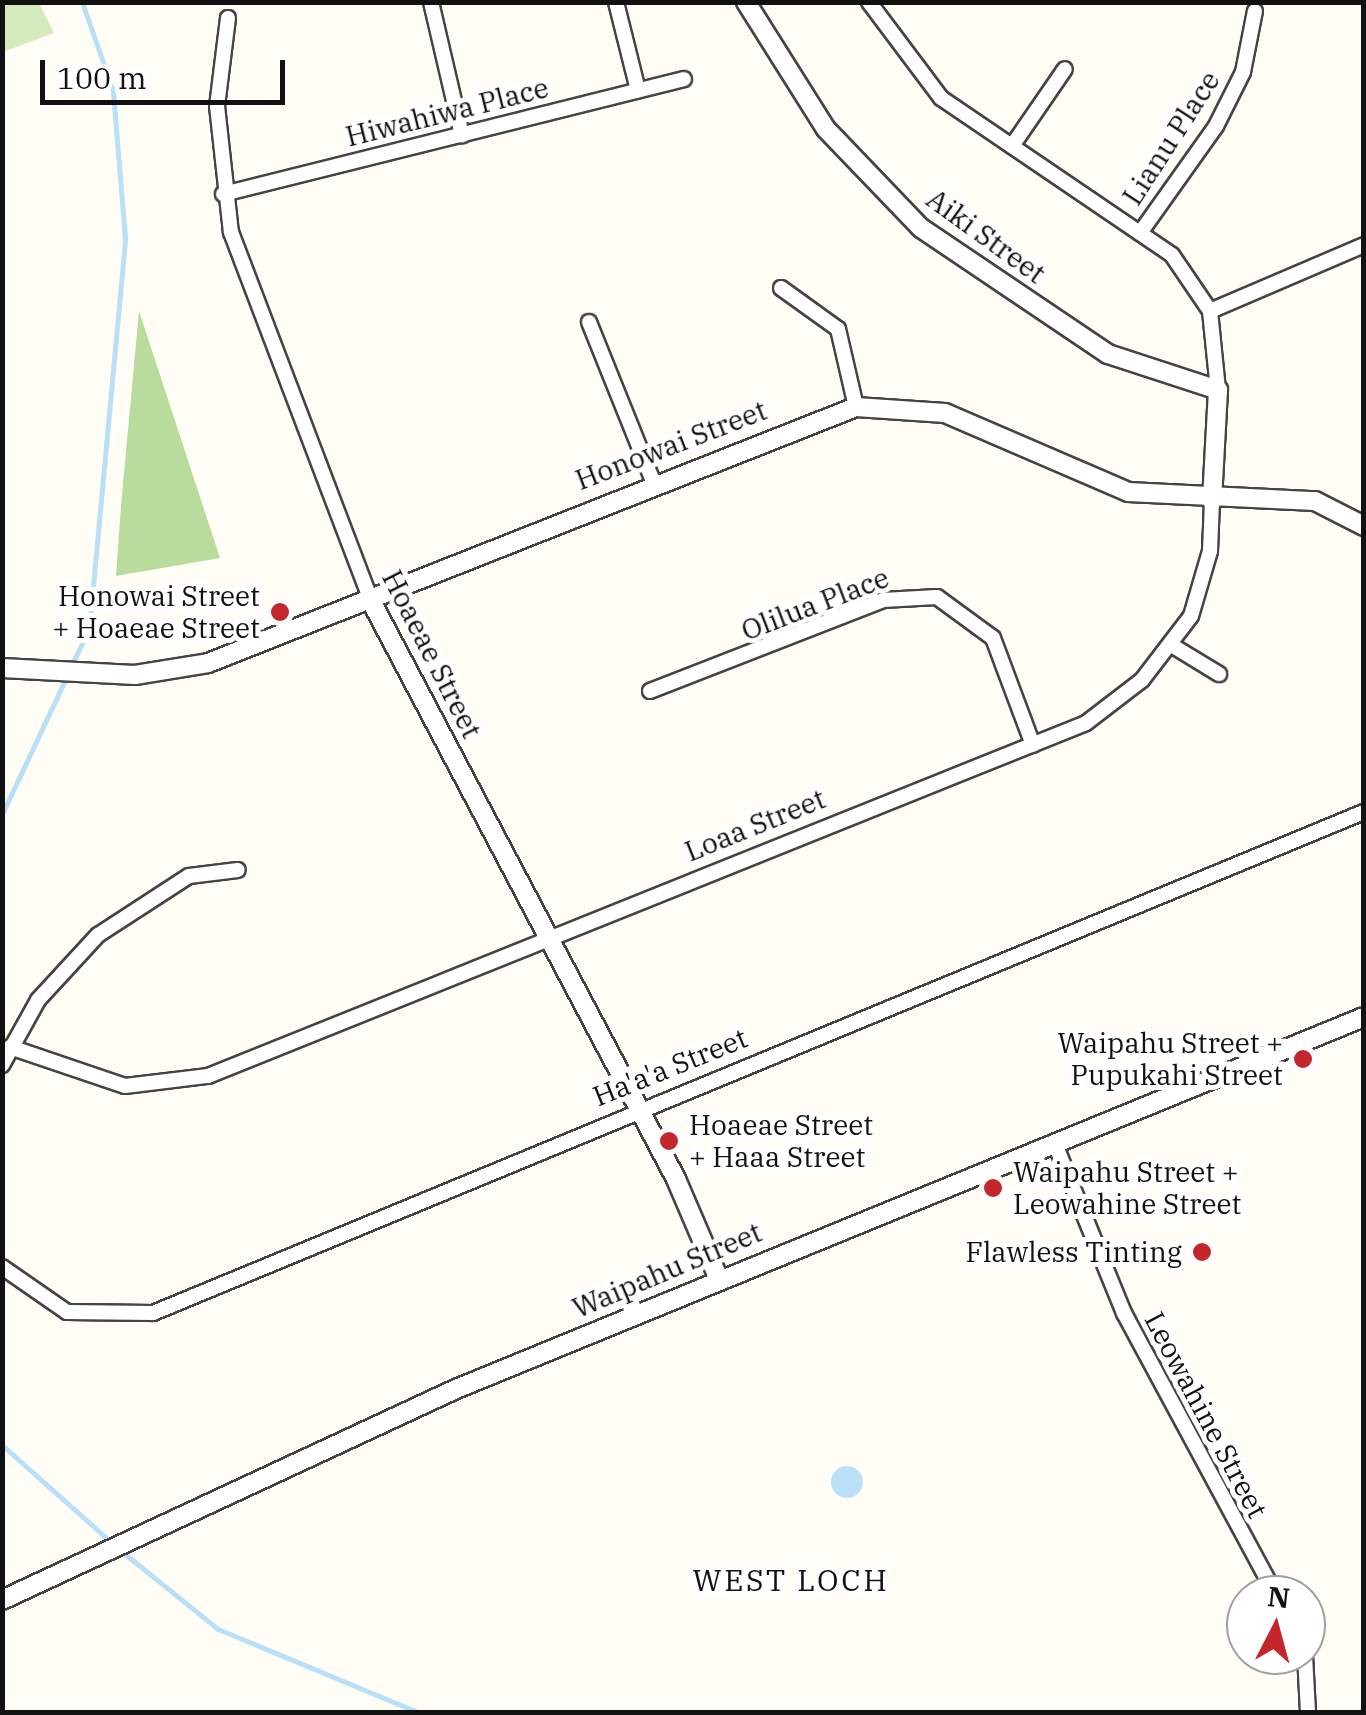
<!DOCTYPE html>
<html>
<head>
<meta charset="utf-8">
<style>
  body { margin:0 }
  #map { position:relative; width:1366px; height:1715px; overflow:hidden; background:#fffdf5; font-family:"IBM Plex Serif",serif }
  div>[style] { position:absolute }
  .green>* { inset:0; background:#d5ebbd }
  .forest>* { inset:0; background:#b9dc9c }
  .water>* { inset:0; background:#b9e0f7 }
  .round { border-radius:50% }
  .stream>* { height:5px; margin:-2.5px; padding:0 2.5px; transform-origin:2.5px; border-radius:2.5px; background:#b9e0f7 }
  .roads { filter:drop-shadow(2px 0 #444) drop-shadow(-2px 0 #444) drop-shadow(0 2px #444) drop-shadow(0 -2px #444) }
  .minor>* { height:14px; margin:-7px; padding:0 7px; transform-origin:7px; border-radius:7px; background:#fff }
  .tertiary>* { height:18px; margin:-9px; padding:0 9px; transform-origin:9px; border-radius:9px; background:#fff }
  .dots>* { width:28px; height:28px; translate:-50% -50%; box-sizing:border-box; border:5px solid #fff; border-radius:50% }
  span { translate:-50% -50%; white-space:nowrap; text-align:center; line-height:1.15; -webkit-text-stroke:10px #fff; paint-order:stroke }
  .street-label { font-size:28px; color:#111 }
  .poi-label { font-size:28px; color:#111 }
  .right { translate:-100% -50%; text-align:right }
  .left { translate:0 -50%; text-align:left }
  .neighbourhood-label { font-size:30px; color:#111; letter-spacing:2.5px }
  .frame { position:absolute; inset:0; border:5px solid #111; pointer-events:none }
  .north { position:absolute; left:1226px; top:1575px; width:100px; height:100px; box-sizing:border-box; background:#fff; border:2px solid #a0a0a0; border-radius:50%; rotate:6deg; font-size:28px; font-weight:700; line-height:40px; text-align:center; color:#111 }
  .north::after { content:''; display:block; margin:auto; width:35px; height:45px; background:#c4262e; clip-path:polygon(50% 0,100% 100%,50% 72%,0 100%) }
  .scale { position:absolute; left:40px; top:60px; width:245px; height:45px; box-sizing:border-box; border:5px solid #111; border-top:0; padding-left:12px; font-size:30px; line-height:35px; white-space:nowrap; color:#111; -webkit-text-stroke:8px #fff; paint-order:stroke }
</style>
</head>
<body>
<div id="map">
  <div class="green">
    <div style="clip-path:polygon(3px 2px,39px 3px,54px 33px,3px 52px)"></div>
  </div>
  <div class="forest">
    <div style="clip-path:polygon(139px 311px,220px 558px,116px 576px,121px 506px)"></div>
  </div>
  <div class="water">
    <div class="round" style="left:831px;top:1466px;width:32px;height:32px"></div>
  </div>
  <div class="stream">
    <div style="left:70px;top:668px;width:43px;rotate:-64deg"></div>
    <div style="left:89px;top:629px;width:393px;rotate:-84.7deg"></div>
    <div style="left:125px;top:238px;width:147px;rotate:-94.7deg"></div>
    <div style="left:113px;top:91px;width:94px;rotate:-109.2deg"></div>
    <div style="left:2px;top:814px;width:150px;rotate:-64.8deg"></div>
    <div style="left:2px;top:1445px;width:147px;rotate:41.7deg"></div>
    <div style="left:120px;top:1550px;width:126px;rotate:38.9deg"></div>
    <div style="left:218px;top:1629px;width:216px;rotate:22.6deg"></div>
  </div>
  <div class="roads">
    <div class="minor">
      <div style="left:431px;top:2px;width:137px;rotate:76.9deg"></div>
      <div style="left:616px;top:2px;width:91px;rotate:76deg"></div>
      <div style="left:869px;top:2px;width:120px;rotate:53.1deg"></div>
      <div style="left:941px;top:98px;width:279px;rotate:34.2deg"></div>
      <div style="left:1172px;top:255px;width:68px;rotate:55.8deg"></div>
      <div style="left:1210px;top:311px;width:79px;rotate:84.2deg"></div>
      <div style="left:228px;top:18px;width:89px;rotate:97.1deg"></div>
      <div style="left:217px;top:106px;width:127px;rotate:83.7deg"></div>
      <div style="left:231px;top:232px;width:395px;rotate:69.2deg"></div>
      <div style="left:1012px;top:146px;width:93px;rotate:-55.5deg"></div>
      <div style="left:223px;top:194px;width:475px;rotate:-14deg"></div>
      <div style="left:1140px;top:233px;width:131px;rotate:-54.6deg"></div>
      <div style="left:1216px;top:126px;width:60px;rotate:-63.4deg"></div>
      <div style="left:1243px;top:72px;width:62px;rotate:-78.9deg"></div>
      <div style="left:781px;top:288px;width:70px;rotate:35.7deg"></div>
      <div style="left:838px;top:329px;width:80px;rotate:77deg"></div>
      <div style="left:1210px;top:311px;width:168px;rotate:-23.2deg"></div>
      <div style="left:589px;top:322px;width:171px;rotate:68.1deg"></div>
      <div style="left:1173px;top:646px;width:54px;rotate:31.3deg"></div>
      <div style="left:650px;top:691px;width:250px;rotate:-21.3deg"></div>
      <div style="left:883px;top:600px;width:54px;rotate:-3.2deg"></div>
      <div style="left:937px;top:597px;width:69px;rotate:36.2deg"></div>
      <div style="left:993px;top:638px;width:114px;rotate:69.5deg"></div>
      <div style="left:10px;top:1047px;width:121px;rotate:18.7deg"></div>
      <div style="left:125px;top:1086px;width:84px;rotate:-6.9deg"></div>
      <div style="left:208px;top:1076px;width:946px;rotate:-21.9deg"></div>
      <div style="left:1086px;top:723px;width:71px;rotate:-37.5deg"></div>
      <div style="left:1142px;top:680px;width:81px;rotate:-52.6deg"></div>
      <div style="left:1191px;top:616px;width:68px;rotate:-73.7deg"></div>
      <div style="left:1210px;top:551px;width:50px;rotate:-87.7deg"></div>
      <div style="left:2px;top:1065px;width:74px;rotate:-61deg"></div>
      <div style="left:38px;top:1000px;width:88px;rotate:-47.3deg"></div>
      <div style="left:98px;top:935px;width:108px;rotate:-33deg"></div>
      <div style="left:189px;top:876px;width:49px;rotate:-7deg"></div>
      <div style="left:1055px;top:1144px;width:183px;rotate:67.8deg"></div>
      <div style="left:1124px;top:1313px;width:320px;rotate:61.7deg"></div>
      <div style="left:2px;top:1267px;width:79px;rotate:34.7deg"></div>
      <div style="left:67px;top:1312px;width:86px;rotate:0.7deg"></div>
      <div style="left:153px;top:1313px;width:1311px;rotate:-22.48deg"></div>
      <div style="left:1305px;top:1655px;width:57px;rotate:87deg"></div>
    </div>
    <div class="tertiary">
      <div style="left:746px;top:2px;width:150px;rotate:57.8deg"></div>
      <div style="left:826px;top:129px;width:137px;rotate:46.2deg"></div>
      <div style="left:921px;top:228px;width:225px;rotate:34deg"></div>
      <div style="left:1108px;top:354px;width:116px;rotate:18.1deg"></div>
      <div style="left:1218px;top:390px;width:111px;rotate:93.1deg"></div>
      <div style="left:371px;top:601px;width:654px;rotate:62.18deg"></div>
      <div style="left:676px;top:1179px;width:107px;rotate:66.8deg"></div>
      <div style="left:2px;top:668px;width:133px;rotate:3deg"></div>
      <div style="left:135px;top:675px;width:74px;rotate:-9.3deg"></div>
      <div style="left:208px;top:663px;width:697px;rotate:-21.56deg"></div>
      <div style="left:856px;top:407px;width:89px;rotate:3.9deg"></div>
      <div style="left:945px;top:413px;width:199px;rotate:23.3deg"></div>
      <div style="left:1128px;top:492px;width:187px;rotate:2.8deg"></div>
      <div style="left:1315px;top:501px;width:55px;rotate:27deg"></div>
      <div style="left:2px;top:1600px;width:501px;rotate:-24.93deg"></div>
      <div style="left:456px;top:1389px;width:981px;rotate:-22.28deg"></div>
    </div>
  </div>
  <div class="dots">
    <div style="left:280px;top:612px;background:#c4262e"></div>
    <div style="left:1303px;top:1059px;background:#c4262e"></div>
    <div style="left:669px;top:1141px;background:#c4262e"></div>
    <div style="left:993px;top:1188px;background:#c4262e"></div>
    <div style="left:1202px;top:1252px;background:#c4262e"></div>
  </div>
  <div class="street-label">
    <span style="left:447px;top:112px;rotate:-14deg">Hiwahiwa Place</span>
    <span style="left:1171px;top:138px;rotate:-57deg">Lianu Place</span>
    <span style="left:986px;top:236px;rotate:36deg">Aiki Street</span>
    <span style="left:671px;top:445px;rotate:-21deg">Honowai Street</span>
    <span style="left:815px;top:604px;rotate:-21deg">Olilua Place</span>
    <span style="left:432px;top:654px;rotate:63deg">Hoaeae Street</span>
    <span style="left:755px;top:825px;rotate:-22deg">Loaa Street</span>
    <span style="left:670px;top:1067px;rotate:-22deg">Ha'a'a Street</span>
    <span style="left:667px;top:1270px;rotate:-23deg">Waipahu Street</span>
    <span style="left:1206px;top:1415px;rotate:62deg">Leowahine Street</span>
  </div>
  <div class="poi-label">
    <span class="right" style="left:260px;top:612px">Honowai Street<br>+ Hoaeae Street</span>
    <span class="right" style="left:1283px;top:1059px">Waipahu Street +<br>Pupukahi Street</span>
    <span class="left" style="left:689px;top:1141px">Hoaeae Street<br>+ Haaa Street</span>
    <span class="left" style="left:1013px;top:1188px">Waipahu Street +<br>Leowahine Street</span>
    <span class="right" style="left:1182px;top:1252px">Flawless Tinting</span>
  </div>
  <div class="neighbourhood-label">
    <span style="left:791px;top:1580px">WEST LOCH</span>
  </div>
  <div class="frame"></div>
  <div class="north">N</div>
  <div class="scale">100 m</div>
</div>
</body>
</html>
